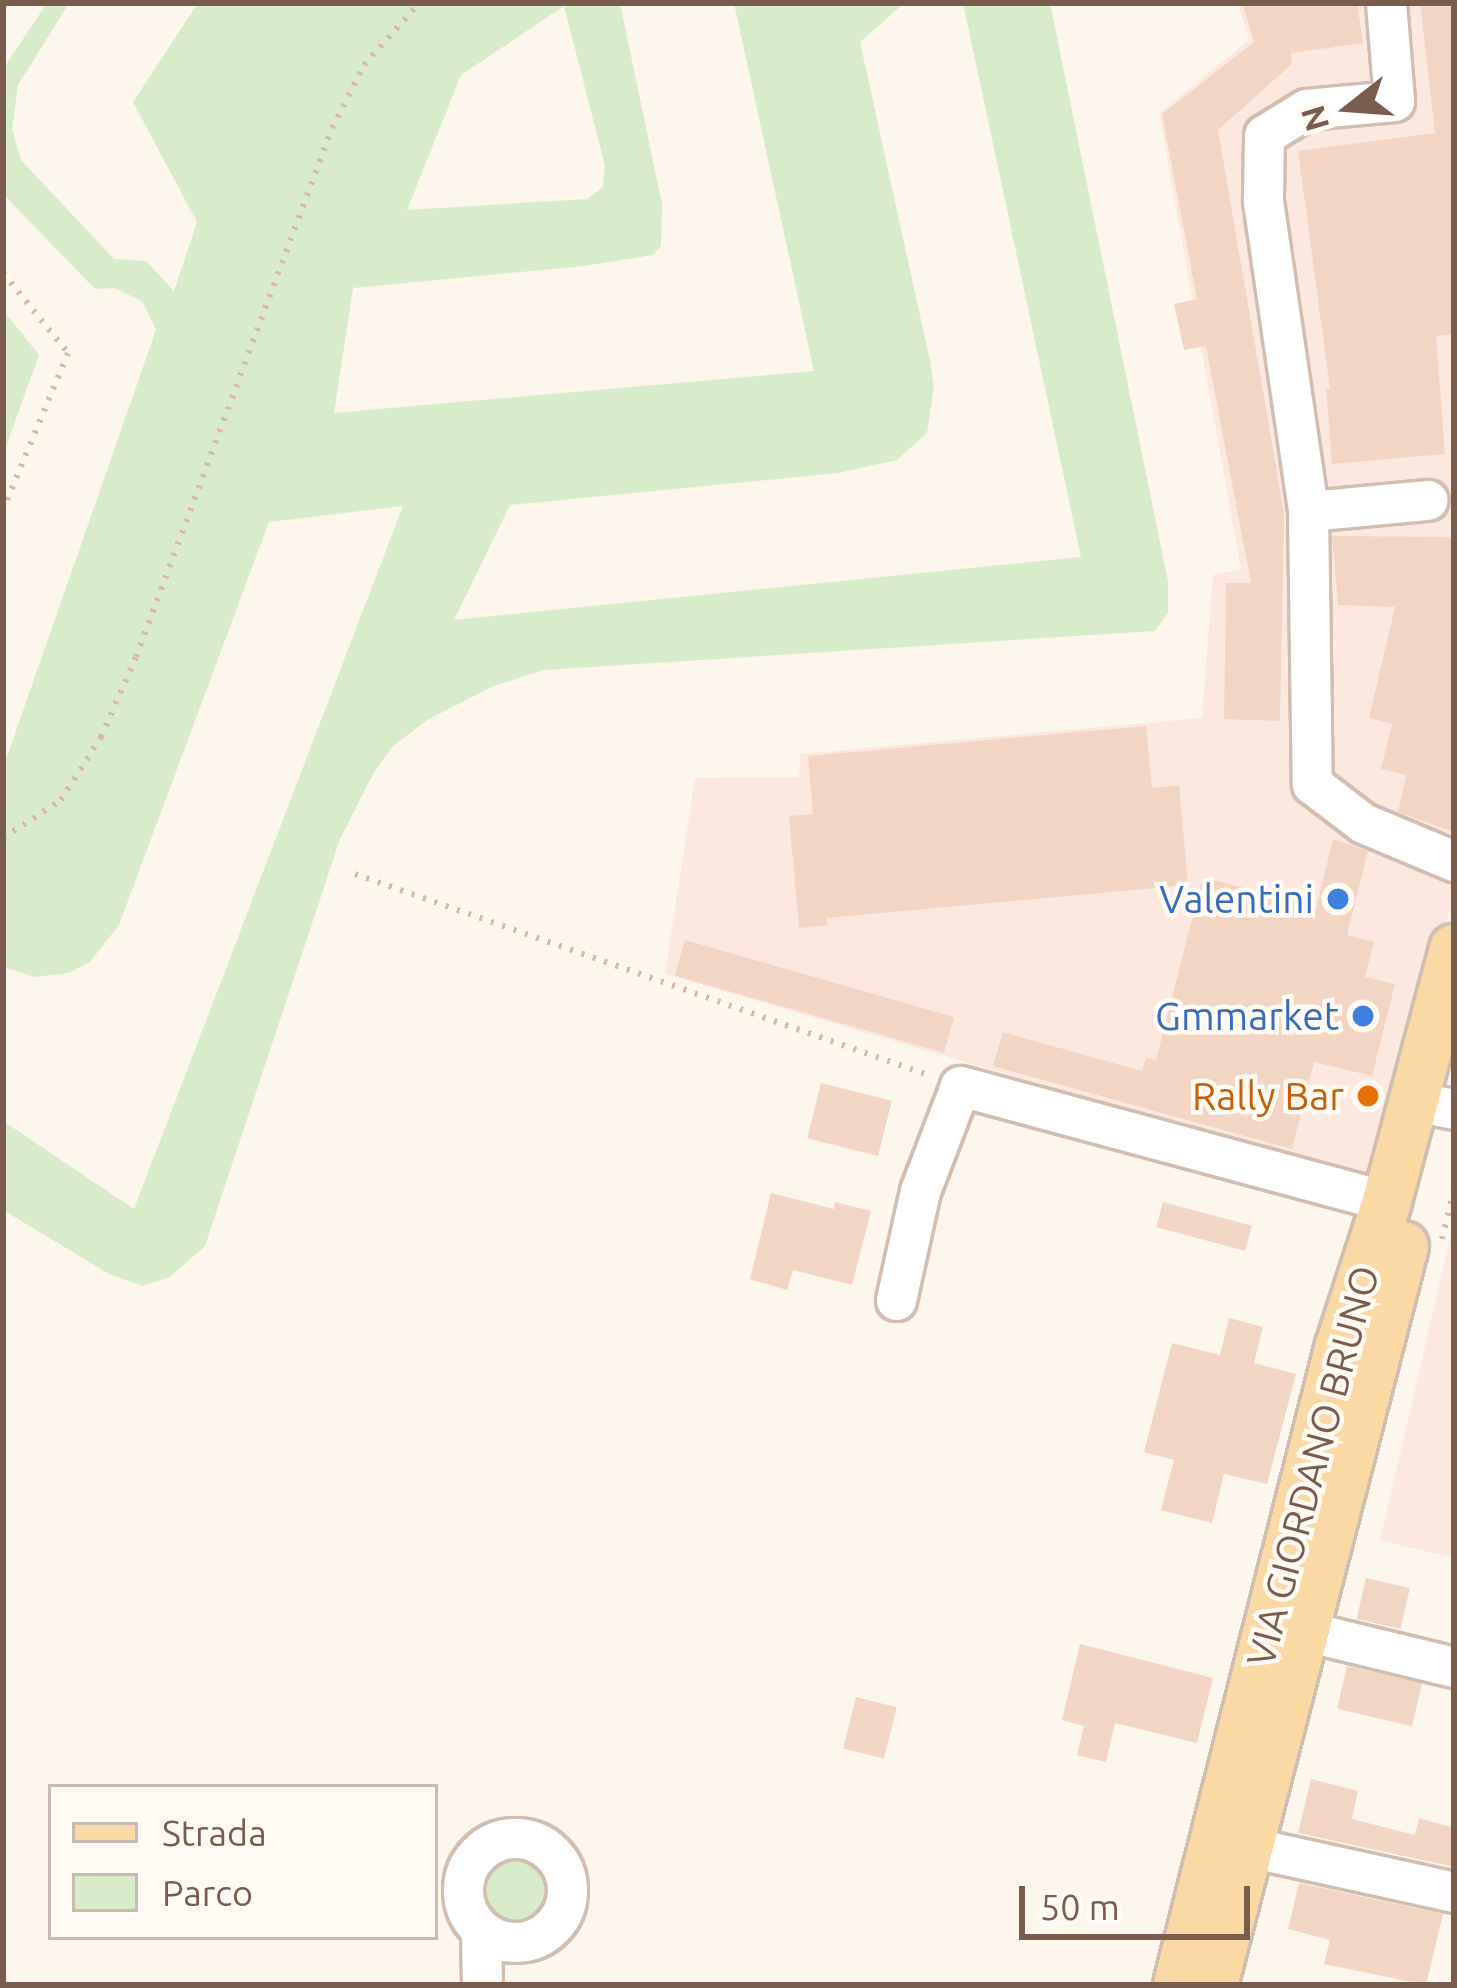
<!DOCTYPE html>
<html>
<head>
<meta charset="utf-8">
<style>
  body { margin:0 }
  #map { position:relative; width:1457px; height:1988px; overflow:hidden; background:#fdf6ec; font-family:Ubuntu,sans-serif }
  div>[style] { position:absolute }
  .commercial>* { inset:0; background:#fde8e0 }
  .green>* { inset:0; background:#d8ecc9 }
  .round { border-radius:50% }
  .building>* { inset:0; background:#f3d5c3; transform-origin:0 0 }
  .path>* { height:6px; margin-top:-3px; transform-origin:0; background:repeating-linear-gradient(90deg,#d9b8a5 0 3px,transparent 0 12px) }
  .roads { filter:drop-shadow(3px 0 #d1beb0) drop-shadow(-3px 0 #d1beb0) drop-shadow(0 3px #d1beb0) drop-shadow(0 -3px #d1beb0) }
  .minor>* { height:39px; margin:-19.5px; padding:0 19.5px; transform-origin:19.5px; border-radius:19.5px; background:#fff }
  .minor>.ring { margin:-19.5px; padding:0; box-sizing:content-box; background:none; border:39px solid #fff; border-radius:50% }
  .major>* { height:48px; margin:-24px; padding:0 24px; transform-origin:24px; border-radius:24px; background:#fbd9a5 }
  .dots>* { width:33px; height:33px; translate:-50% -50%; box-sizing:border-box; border:6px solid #fffaf3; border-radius:50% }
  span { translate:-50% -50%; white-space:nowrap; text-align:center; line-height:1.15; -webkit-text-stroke:9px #fffaf3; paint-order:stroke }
  .shop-label { font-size:39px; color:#366cbe }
  .right { translate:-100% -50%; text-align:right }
  .food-label { font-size:39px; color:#c56008 }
  .street-label { font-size:39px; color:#7a5c4d }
  .frame { position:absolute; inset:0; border:6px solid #7a5c4d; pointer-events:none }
  .legend { position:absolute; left:48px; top:1784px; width:390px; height:156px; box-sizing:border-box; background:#fffaf3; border:3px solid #cabbb1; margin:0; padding:15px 21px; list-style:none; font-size:36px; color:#7a5c4d }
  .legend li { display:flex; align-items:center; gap:24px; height:60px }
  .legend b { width:60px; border:3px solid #cabbb1 }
  .north { position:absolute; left:1289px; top:48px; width:120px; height:120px; -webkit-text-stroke:9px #fffaf3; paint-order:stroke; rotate:253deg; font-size:33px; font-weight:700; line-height:48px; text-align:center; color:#7a5c4d }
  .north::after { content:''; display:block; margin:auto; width:42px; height:54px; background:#7a5c4d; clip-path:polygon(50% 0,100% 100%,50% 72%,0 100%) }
  .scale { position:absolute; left:1019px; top:1886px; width:231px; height:54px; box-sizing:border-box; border:6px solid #7a5c4d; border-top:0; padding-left:15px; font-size:36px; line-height:42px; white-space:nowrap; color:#7a5c4d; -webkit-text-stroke:9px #fffaf3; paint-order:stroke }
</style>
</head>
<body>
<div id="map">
  <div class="commercial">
    <div style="clip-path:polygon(1238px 3px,1454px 3px,1454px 892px,1378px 1183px,665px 974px,695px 778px,799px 777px,800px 754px,1202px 718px,1213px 575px,1241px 569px,1159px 113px,1249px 40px)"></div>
    <div style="clip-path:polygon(1454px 1221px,1454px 1558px,1380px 1540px)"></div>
  </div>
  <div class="green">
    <div style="clip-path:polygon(evenodd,47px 3px,69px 3px,18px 85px,12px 129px,21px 160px,114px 259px,146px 261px,174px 291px,197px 222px,133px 102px,198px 3px,620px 3px,662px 204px,661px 246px,653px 255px,584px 266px,353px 288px,334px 413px,814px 371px,734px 3px,904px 3px,860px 42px,930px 361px,934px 387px,927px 433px,897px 460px,838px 473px,510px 505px,454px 620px,1081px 557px,963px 3px,1050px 3px,1168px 581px,1168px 613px,1155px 631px,543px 670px,494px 686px,427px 720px,393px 746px,374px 772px,340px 839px,205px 1246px,170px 1277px,142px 1286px,109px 1274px,3px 1210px,3px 1121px,134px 1209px,403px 506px,269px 522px,119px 925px,90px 962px,69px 973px,35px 977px,3px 967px,3px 768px,156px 330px,143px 302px,115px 288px,95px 289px,3px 194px,3px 69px,47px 3px,564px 6px,605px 166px,603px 187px,587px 199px,407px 210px,461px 75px,564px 6px)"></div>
    <div style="clip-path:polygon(3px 310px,39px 355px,3px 455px)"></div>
    <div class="round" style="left:481px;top:1857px;width:70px;height:70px"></div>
  </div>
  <div class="building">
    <div style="clip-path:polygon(1242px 3px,1357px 3px,1363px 43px,1291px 53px,1292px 64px,1218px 130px,1284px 513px,1280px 721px,1224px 719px,1226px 583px,1251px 583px,1206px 346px,1184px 350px,1174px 304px,1197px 299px,1162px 114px,1254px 42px)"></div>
    <div style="clip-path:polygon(1420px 3px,1454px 3px,1454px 334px,1436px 336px,1445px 454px,1332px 464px,1326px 389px,1330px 389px,1298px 151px,1435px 133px)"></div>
    <div style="clip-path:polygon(1332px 536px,1454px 537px,1454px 832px,1398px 812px,1406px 775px,1381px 769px,1392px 724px,1369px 718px,1395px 607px,1338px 605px)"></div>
    <div style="clip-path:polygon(1146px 726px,1152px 788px,1179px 785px,1188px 885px,826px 918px,827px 925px,799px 928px,789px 816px,813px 814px,808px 756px)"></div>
    <div style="clip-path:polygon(1333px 839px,1368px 851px,1347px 935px,1374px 942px,1365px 977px,1395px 984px,1372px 1076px,1314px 1062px,1292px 1149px,993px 1066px,1003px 1032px,1142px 1071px,1146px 1058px,1156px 1060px,1203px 877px,1316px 908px)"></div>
    <div style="left:685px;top:940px;width:280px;height:37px;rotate:16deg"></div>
    <div style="left:821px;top:1083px;width:73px;height:57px;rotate:14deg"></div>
    <div style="clip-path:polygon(771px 1193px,834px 1209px,835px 1202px,871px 1211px,852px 1285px,793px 1270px,787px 1290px,750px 1279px)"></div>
    <div style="left:1163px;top:1202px;width:92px;height:26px;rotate:15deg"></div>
    <div style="clip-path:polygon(1229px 1318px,1263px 1327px,1254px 1363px,1296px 1374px,1267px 1484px,1224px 1474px,1212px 1523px,1161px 1510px,1174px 1460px,1144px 1452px,1172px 1343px,1220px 1355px)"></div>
    <div style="left:1366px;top:1578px;width:45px;height:42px;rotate:13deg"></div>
    <div style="clip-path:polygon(1080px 1644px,1213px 1678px,1197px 1743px,1115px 1723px,1106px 1762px,1077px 1755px,1084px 1726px,1062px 1720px)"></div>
    <div style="left:1347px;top:1666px;width:77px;height:44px;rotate:13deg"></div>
    <div style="left:856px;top:1697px;width:42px;height:53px;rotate:14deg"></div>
    <div style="clip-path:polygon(1311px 1779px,1358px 1791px,1352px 1819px,1415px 1835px,1419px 1818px,1454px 1828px,1454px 1867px,1298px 1833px)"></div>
    <div style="clip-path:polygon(1299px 1883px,1443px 1914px,1426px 1985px,1324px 1964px,1330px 1940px,1288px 1929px)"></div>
  </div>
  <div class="path">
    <div style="left:3px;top:273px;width:103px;rotate:50.9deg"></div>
    <div style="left:68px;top:353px;width:170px;rotate:112.5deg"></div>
    <div style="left:3px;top:838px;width:69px;rotate:-33.2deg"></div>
    <div style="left:61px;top:800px;width:75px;rotate:-57.6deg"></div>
    <div style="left:101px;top:737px;width:87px;rotate:-66.4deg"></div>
    <div style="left:136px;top:657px;width:564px;rotate:-69.67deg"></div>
    <div style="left:332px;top:128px;width:71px;rotate:-63.1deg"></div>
    <div style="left:364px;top:65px;width:83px;rotate:-48.4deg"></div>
    <div style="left:355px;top:874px;width:607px;rotate:19.33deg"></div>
    <div style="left:1442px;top:1239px;width:50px;rotate:-76.2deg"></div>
  </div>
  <div class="roads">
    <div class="minor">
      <div style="left:1386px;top:3px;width:98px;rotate:85.3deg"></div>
      <div style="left:1394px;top:101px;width:88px;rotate:174.8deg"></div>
      <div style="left:1306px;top:109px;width:49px;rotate:148.2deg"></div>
      <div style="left:1264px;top:135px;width:66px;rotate:90.9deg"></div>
      <div style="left:1263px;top:201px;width:313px;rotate:81.7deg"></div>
      <div style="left:1308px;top:511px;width:120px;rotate:-5.3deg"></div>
      <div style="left:1308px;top:511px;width:273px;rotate:89.2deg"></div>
      <div style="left:1312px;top:784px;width:64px;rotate:37.4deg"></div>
      <div style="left:1363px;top:823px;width:99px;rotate:22.7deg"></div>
      <div style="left:1439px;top:1106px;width:15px;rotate:11deg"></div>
      <div style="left:896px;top:1300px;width:112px;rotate:-77.6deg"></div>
      <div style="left:920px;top:1191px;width:112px;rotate:-69.1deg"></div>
      <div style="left:960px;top:1086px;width:442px;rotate:15.1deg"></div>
      <div style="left:1305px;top:1631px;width:153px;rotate:13.6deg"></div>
      <div class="ring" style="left:463px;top:1838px;width:65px;height:65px"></div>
      <div style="left:1249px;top:1847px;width:210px;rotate:12.4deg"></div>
      <div style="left:481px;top:1931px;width:54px;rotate:88.9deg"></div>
    </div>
    <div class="major">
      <div style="left:1178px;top:1985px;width:656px;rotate:-75.79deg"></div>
      <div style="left:1339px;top:1349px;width:156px;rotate:-72deg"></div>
      <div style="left:1387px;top:1201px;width:261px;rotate:-75.1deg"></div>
      <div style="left:1213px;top:1985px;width:763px;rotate:-75.51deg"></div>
    </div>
  </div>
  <div class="dots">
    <div style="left:1338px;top:899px;background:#3f7fe0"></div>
    <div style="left:1363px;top:1016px;background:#3f7fe0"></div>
    <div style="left:1368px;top:1096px;background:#e8710a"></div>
  </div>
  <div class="shop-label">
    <span class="right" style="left:1314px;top:899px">Valentini</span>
    <span class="right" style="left:1339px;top:1016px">Gmmarket</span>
  </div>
  <div class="food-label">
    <span class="right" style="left:1344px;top:1096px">Rally Bar</span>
  </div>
  <div class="street-label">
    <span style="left:1313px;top:1466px;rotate:-75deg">VIA GIORDANO BRUNO</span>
  </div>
  <div class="frame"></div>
  <ul class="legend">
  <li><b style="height:15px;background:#fbd9a5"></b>Strada</li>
  <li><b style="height:33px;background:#d8ecc9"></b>Parco</li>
  </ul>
  <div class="north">N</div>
  <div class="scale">50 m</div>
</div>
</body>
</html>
